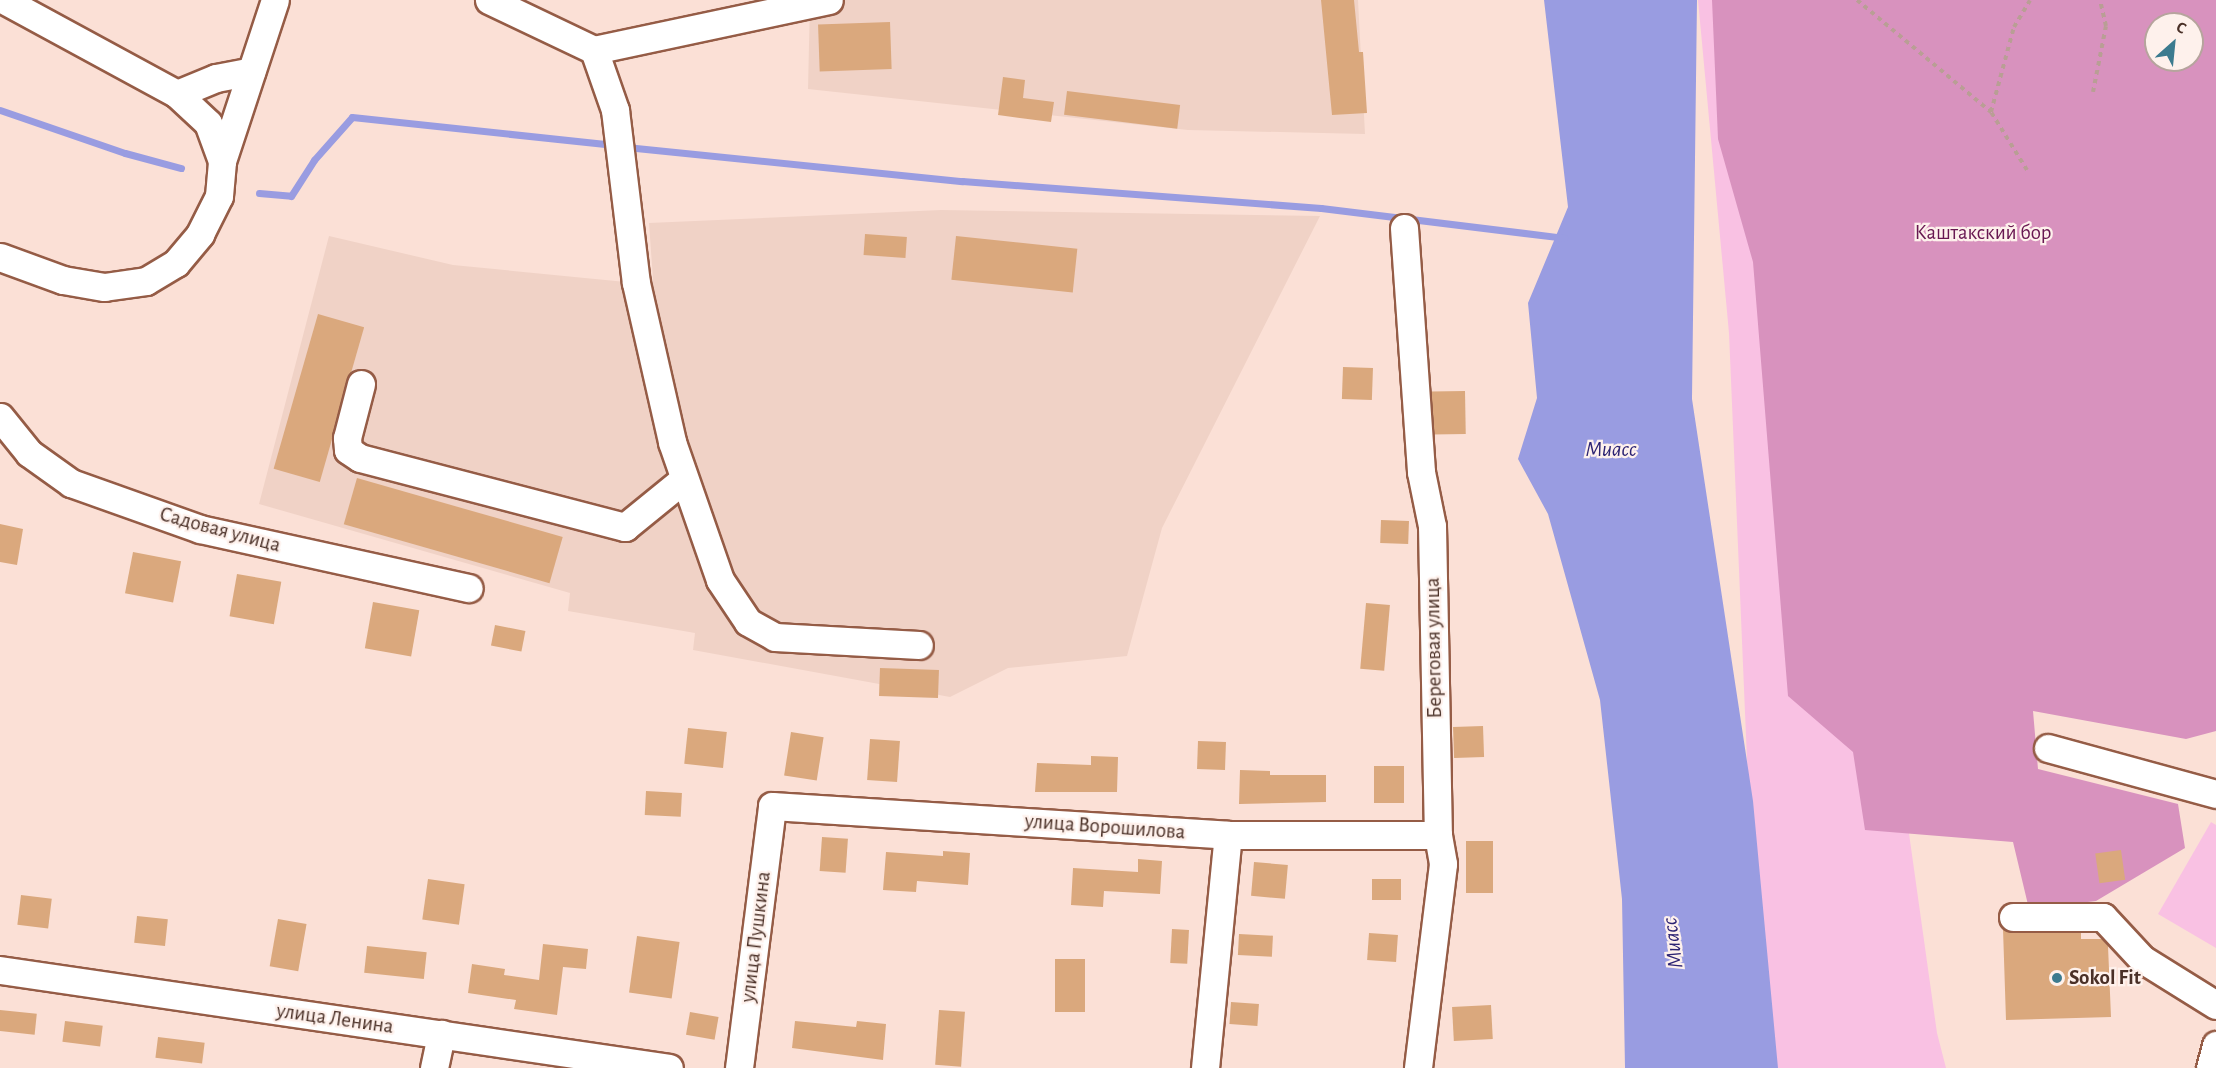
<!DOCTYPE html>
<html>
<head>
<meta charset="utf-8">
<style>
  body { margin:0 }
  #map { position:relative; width:2216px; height:1068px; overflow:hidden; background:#fbe0d6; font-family:"Alegreya Sans",sans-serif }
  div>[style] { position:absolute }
  .built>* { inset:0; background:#f0d2c6 }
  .green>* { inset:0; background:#f9c1e3 }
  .forest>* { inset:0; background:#d892be }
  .water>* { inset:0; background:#999ce1 }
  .stream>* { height:7px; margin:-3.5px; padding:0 3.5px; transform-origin:3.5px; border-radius:3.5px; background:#999ce1 }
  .building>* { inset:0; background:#daa87d; transform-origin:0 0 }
  .path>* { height:4px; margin-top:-2px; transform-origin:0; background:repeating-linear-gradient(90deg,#b99e95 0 4.5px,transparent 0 9px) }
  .roads { filter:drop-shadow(2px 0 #955c46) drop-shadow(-2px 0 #955c46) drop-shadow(0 2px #955c46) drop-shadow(0 -2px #955c46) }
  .minor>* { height:27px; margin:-13.5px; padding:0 13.5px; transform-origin:13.5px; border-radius:13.5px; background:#fff }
  .dots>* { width:16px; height:16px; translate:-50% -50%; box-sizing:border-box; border:3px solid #fef1ec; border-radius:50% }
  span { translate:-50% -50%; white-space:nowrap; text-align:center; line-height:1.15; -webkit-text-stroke:4.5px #fef1ec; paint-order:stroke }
  .park-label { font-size:21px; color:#681751 }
  .street-label { font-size:21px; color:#4a3027 }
  .poi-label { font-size:21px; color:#4a3027; font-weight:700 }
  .left { translate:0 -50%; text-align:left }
  .water-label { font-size:22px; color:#2c2373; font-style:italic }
  .north { position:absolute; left:2144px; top:12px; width:60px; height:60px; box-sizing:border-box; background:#fef1ec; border:2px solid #b6a49d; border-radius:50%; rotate:27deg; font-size:16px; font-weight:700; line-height:24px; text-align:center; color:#4a3027 }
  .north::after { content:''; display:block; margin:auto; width:21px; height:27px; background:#3c7b8f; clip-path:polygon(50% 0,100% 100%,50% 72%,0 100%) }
</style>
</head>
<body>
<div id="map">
  <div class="built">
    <div style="clip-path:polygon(810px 0,1358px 0,1365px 134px,1188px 130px,808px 89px)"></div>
    <div style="clip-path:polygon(941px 210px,1320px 216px,1162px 528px,1127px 656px,1008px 668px,950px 697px,693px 650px,695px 633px,568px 611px,570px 593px,259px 504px,329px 236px,453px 265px,636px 283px,653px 279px,649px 223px)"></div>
  </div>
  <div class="green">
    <div style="clip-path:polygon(evenodd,1698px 0,2216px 0,2216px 620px,1898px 755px,1937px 1033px,1946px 1068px,1760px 1068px,1729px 333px,1698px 0,2156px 24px,2192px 24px,2192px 60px,2156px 60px,2156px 24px)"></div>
    <div style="clip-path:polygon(2211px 822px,2216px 825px,2216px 948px,2158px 914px)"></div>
  </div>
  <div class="forest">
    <div style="clip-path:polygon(evenodd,1712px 0,2216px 0,2216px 731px,2186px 739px,2033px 711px,2038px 769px,2178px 804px,2185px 848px,2096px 901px,2029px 909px,2013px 842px,1865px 830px,1853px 752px,1788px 696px,1753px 262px,1718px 139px,1712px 0,2156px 24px,2192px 24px,2192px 60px,2156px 60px,2156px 24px)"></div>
  </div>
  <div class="water">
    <div style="clip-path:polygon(1544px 0,1697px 0,1692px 399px,1753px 801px,1778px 1068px,1625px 1068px,1622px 899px,1600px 700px,1548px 514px,1518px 459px,1537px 398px,1528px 303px,1568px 207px)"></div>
  </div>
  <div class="stream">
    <div style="left:0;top:110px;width:132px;rotate:19deg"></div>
    <div style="left:125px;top:153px;width:58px;rotate:15deg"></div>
    <div style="left:626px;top:147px;width:338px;rotate:5.8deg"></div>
    <div style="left:962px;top:181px;width:360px;rotate:4.3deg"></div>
    <div style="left:1321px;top:208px;width:245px;rotate:7deg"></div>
    <div style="left:259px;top:193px;width:32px;rotate:5deg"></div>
    <div style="left:291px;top:196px;width:43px;rotate:-57.4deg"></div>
    <div style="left:314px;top:160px;width:57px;rotate:-48.5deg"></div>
    <div style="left:352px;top:117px;width:264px;rotate:6.1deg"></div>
  </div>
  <div class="building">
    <div style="clip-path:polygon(1321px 0,1354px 0,1359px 52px,1363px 52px,1367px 113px,1332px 115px)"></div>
    <div style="left:890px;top:22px;width:47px;height:72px;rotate:88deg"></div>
    <div style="clip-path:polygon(1003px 77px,1025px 80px,1023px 98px,1054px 102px,1051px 122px,998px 115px)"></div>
    <div style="left:1067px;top:91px;width:114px;height:24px;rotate:7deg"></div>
    <div style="left:865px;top:234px;width:42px;height:21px;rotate:4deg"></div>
    <div style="left:956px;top:236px;width:122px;height:44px;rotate:6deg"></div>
    <div style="left:318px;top:314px;width:48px;height:161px;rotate:16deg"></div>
    <div style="left:1343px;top:367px;width:30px;height:32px;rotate:2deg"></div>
    <div style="left:1465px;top:391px;width:43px;height:34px;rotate:89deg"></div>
    <div style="left:357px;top:478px;width:214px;height:48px;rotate:16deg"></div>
    <div style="left:1381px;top:520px;width:28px;height:23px;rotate:2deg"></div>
    <div style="clip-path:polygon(0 524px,23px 529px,17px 565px,0 562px)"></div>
    <div style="left:133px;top:552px;width:49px;height:42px;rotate:11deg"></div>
    <div style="left:237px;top:574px;width:45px;height:43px;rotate:10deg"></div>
    <div style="left:373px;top:602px;width:47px;height:47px;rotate:10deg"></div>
    <div style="left:1366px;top:603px;width:24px;height:66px;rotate:5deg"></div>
    <div style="left:495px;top:625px;width:31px;height:21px;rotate:11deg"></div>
    <div style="left:880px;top:668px;width:59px;height:28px;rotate:2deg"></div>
    <div style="left:1483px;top:726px;width:31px;height:30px;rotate:88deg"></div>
    <div style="left:688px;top:728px;width:39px;height:36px;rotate:6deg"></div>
    <div style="left:791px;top:732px;width:33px;height:44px;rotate:9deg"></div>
    <div style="left:870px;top:739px;width:30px;height:41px;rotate:4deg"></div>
    <div style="left:1198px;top:741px;width:28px;height:28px;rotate:2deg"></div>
    <div style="clip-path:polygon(1091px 756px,1118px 757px,1117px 792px,1035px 792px,1037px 763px,1091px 765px)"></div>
    <div style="left:1374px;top:766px;width:30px;height:37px"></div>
    <div style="clip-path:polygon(1240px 770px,1270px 771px,1270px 775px,1326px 775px,1326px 802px,1239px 804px)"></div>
    <div style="left:646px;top:791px;width:36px;height:24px;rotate:3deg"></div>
    <div style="left:822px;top:837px;width:26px;height:34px;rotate:4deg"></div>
    <div style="left:1466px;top:841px;width:27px;height:52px"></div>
    <div style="left:2121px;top:850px;width:30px;height:26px;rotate:82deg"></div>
    <div style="clip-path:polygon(943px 851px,970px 853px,968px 885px,917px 881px,916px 892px,883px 890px,886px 852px,943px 856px)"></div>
    <div style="clip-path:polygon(1138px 859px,1162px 861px,1160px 894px,1104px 891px,1103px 907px,1071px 905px,1073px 868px,1138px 872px)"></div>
    <div style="left:1254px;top:862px;width:34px;height:34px;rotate:5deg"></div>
    <div style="left:428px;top:879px;width:37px;height:41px;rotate:8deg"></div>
    <div style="left:1372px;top:879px;width:29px;height:21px"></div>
    <div style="left:21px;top:895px;width:31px;height:30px;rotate:7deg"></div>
    <div style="left:137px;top:916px;width:31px;height:27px;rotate:6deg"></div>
    <div style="left:278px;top:919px;width:29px;height:48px;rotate:10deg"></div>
    <div style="left:1172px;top:929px;width:17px;height:34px;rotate:3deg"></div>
    <div style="clip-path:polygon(2003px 929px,2013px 933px,2081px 933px,2081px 939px,2102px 939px,2108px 946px,2111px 1017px,2006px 1020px)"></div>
    <div style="left:1369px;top:933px;width:29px;height:27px;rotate:4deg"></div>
    <div style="left:1239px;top:934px;width:34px;height:21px;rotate:3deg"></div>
    <div style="left:637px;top:936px;width:43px;height:57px;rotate:8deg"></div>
    <div style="clip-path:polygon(543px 944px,588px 949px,586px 969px,563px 967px,557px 1015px,514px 1009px,516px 1000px,468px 993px,472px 964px,505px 969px,504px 975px,539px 980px)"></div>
    <div style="left:367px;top:946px;width:60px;height:27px;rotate:6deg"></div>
    <div style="left:1055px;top:959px;width:30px;height:53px"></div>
    <div style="left:1231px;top:1002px;width:28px;height:22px;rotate:4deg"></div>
    <div style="left:1491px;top:1005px;width:34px;height:39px;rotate:87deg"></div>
    <div style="left:0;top:1010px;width:37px;height:21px;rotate:6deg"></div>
    <div style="left:939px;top:1010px;width:26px;height:55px;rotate:4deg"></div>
    <div style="left:690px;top:1012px;width:29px;height:23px;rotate:10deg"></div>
    <div style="left:65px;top:1021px;width:38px;height:21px;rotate:7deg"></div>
    <div style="clip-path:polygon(795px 1021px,856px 1027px,857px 1021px,886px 1024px,883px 1060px,792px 1048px)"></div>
    <div style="left:158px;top:1037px;width:47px;height:21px;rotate:7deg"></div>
  </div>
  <div class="path">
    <div style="left:1857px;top:0;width:175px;rotate:39.9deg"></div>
    <div style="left:2093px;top:92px;width:67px;rotate:-78.9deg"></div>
    <div style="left:2106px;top:26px;width:27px;rotate:-103deg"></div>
    <div style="left:2027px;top:170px;width:68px;rotate:-121.8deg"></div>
    <div style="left:1991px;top:112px;width:88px;rotate:-74.9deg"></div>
    <div style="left:2014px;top:27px;width:31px;rotate:-59deg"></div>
  </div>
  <div class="roads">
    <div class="minor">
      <div style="left:489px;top:0;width:116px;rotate:25.5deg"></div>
      <div style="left:594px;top:50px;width:240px;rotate:-12deg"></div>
      <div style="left:594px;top:50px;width:64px;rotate:70.7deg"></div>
      <div style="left:615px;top:110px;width:174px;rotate:83.1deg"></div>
      <div style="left:636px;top:283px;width:163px;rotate:77.2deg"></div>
      <div style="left:672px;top:442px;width:146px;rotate:70.8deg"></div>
      <div style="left:720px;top:580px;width:50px;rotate:56.3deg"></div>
      <div style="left:748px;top:622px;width:31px;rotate:29deg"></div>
      <div style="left:775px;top:637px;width:144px;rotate:3.2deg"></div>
      <div style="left:177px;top:94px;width:42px;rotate:-22.3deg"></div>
      <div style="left:216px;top:78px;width:36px;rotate:-11deg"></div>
      <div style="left:222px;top:161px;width:169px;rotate:-71.8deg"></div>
      <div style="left:1404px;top:228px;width:245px;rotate:86deg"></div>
      <div style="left:1421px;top:472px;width:55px;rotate:78.5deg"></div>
      <div style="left:1432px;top:526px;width:309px;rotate:88.9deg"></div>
      <div style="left:1438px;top:835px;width:29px;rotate:80deg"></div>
      <div style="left:1443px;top:864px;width:206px;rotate:97deg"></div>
      <div style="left:0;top:257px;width:67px;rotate:20.1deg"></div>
      <div style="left:63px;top:280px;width:42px;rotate:9.7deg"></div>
      <div style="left:104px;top:287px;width:42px;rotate:-8.1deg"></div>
      <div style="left:146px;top:281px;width:35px;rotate:-31deg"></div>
      <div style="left:176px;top:263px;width:38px;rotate:-50deg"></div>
      <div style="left:200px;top:234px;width:42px;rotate:-63.4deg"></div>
      <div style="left:219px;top:196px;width:35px;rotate:-85deg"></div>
      <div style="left:222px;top:161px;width:40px;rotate:-110.2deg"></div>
      <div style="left:208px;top:123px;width:42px;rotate:-136.9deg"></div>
      <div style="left:177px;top:94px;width:197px;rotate:-151.5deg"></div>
      <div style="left:361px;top:384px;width:56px;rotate:104.5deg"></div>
      <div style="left:347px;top:438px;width:12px;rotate:85deg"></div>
      <div style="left:348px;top:450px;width:14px;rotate:34deg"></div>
      <div style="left:360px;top:458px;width:274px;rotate:14.6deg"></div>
      <div style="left:625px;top:527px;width:76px;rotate:-39.1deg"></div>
      <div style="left:0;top:417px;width:46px;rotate:51.1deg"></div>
      <div style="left:29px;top:453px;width:52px;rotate:35.5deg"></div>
      <div style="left:71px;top:483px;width:137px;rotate:19.6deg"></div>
      <div style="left:200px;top:529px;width:275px;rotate:12.4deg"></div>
      <div style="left:2048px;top:748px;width:174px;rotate:15.3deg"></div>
      <div style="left:2013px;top:917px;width:90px"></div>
      <div style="left:2103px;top:917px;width:57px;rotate:47.1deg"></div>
      <div style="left:2142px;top:959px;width:87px;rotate:31.9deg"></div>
      <div style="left:0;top:970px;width:676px;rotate:8.33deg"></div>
      <div style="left:434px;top:1068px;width:35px;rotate:-78deg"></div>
      <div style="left:739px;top:1068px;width:264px;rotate:-82.8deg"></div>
      <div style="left:772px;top:806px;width:457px;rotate:3.6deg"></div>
      <div style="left:1228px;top:835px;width:210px"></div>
      <div style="left:1205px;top:1068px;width:234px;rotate:-84.4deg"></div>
      <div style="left:2210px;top:1068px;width:24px;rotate:-75deg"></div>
    </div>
  </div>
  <div class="dots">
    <div style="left:2057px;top:978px;background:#3c7b8f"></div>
  </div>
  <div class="park-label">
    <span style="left:1983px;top:233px">Каштакский бор</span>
  </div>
  <div class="street-label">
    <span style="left:220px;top:530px;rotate:15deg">Садовая улица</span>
    <span style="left:1434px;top:648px;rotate:-91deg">Береговая улица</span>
    <span style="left:1105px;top:827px;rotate:4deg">улица Ворошилова</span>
    <span style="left:756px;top:937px;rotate:-83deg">улица Пушкина</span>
    <span style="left:335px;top:1019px;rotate:8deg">улица Ленина</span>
  </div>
  <div class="poi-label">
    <span class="left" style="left:2069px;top:978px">Sokol Fit</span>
  </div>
  <div class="water-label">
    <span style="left:1611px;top:450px">Миасс</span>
    <span style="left:1673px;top:943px;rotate:-97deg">Миасс</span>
  </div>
  <div class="north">С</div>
</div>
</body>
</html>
